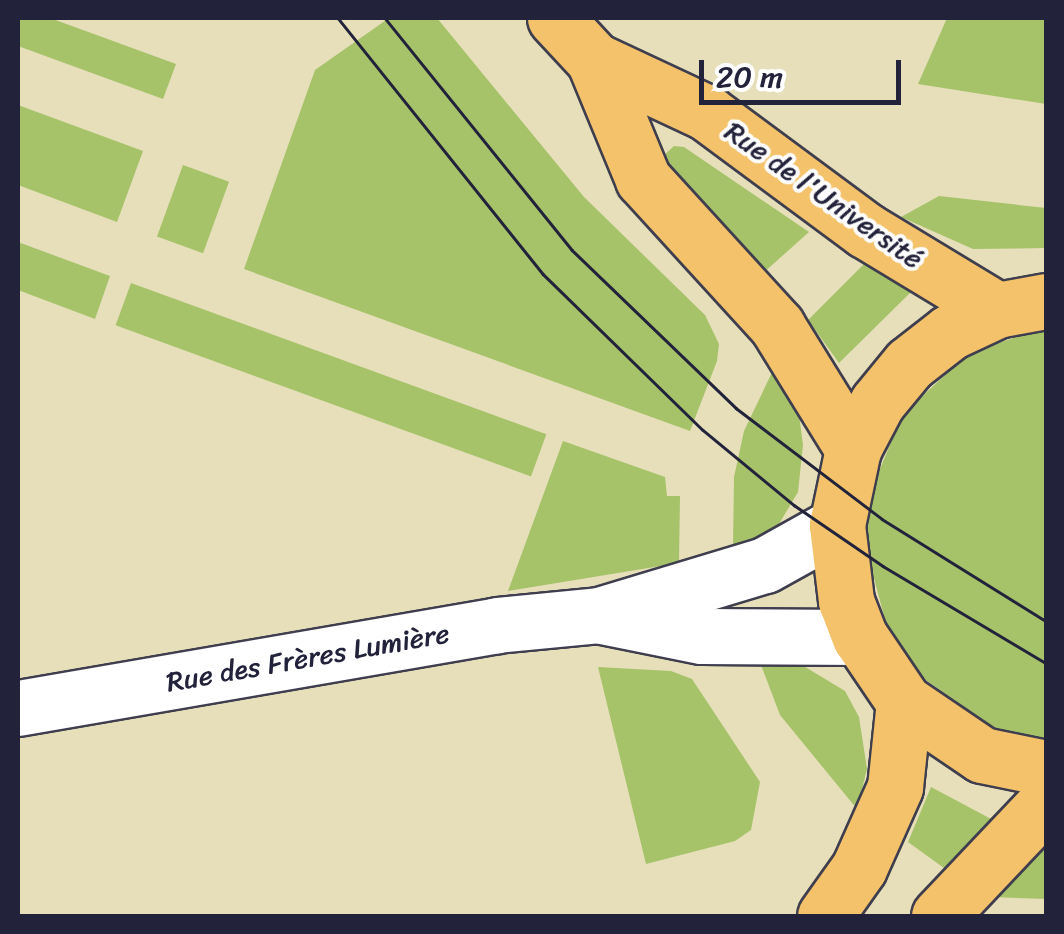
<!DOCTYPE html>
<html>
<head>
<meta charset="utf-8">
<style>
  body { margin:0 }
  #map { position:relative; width:1064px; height:934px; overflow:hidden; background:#e6dfba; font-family:Sriracha,sans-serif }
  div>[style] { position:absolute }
  .green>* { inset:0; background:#a6c36a; transform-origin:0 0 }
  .roads { filter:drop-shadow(2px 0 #3f3e4e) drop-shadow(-2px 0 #3f3e4e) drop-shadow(0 2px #3f3e4e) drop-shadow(0 -2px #3f3e4e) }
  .minor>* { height:55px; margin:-27.5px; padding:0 27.5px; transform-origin:27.5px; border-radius:27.5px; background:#fff }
  .major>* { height:55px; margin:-27.5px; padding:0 27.5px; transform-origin:27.5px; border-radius:27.5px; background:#f3c26a }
  .tram>* { height:2.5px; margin:-1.25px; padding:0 1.25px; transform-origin:1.25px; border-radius:1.25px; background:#22223b }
  span { translate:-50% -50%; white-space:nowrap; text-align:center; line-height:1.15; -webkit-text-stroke:8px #fff; paint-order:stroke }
  .street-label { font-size:28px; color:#22223b }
  .frame { position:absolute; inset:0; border:20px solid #22223b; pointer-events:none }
  .scale { position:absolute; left:699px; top:60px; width:202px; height:45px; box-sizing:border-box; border:5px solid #22223b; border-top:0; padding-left:12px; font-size:30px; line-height:35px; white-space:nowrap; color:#22223b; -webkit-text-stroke:8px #fff; paint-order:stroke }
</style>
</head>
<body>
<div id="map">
  <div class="green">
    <div style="clip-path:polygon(18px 18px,50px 18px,176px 64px,163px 99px,18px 46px)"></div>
    <div style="clip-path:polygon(389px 18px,437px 18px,584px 197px,705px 315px,719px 344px,717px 361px,690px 431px,244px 269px,315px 70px)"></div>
    <div style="clip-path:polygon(947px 18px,1046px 18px,1046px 104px,918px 84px)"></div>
    <div style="clip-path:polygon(18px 105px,143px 151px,117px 222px,18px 185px)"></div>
    <div style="clip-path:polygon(674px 146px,684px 147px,809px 232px,762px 274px,661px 158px)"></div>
    <div style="left:183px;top:165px;width:49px;height:76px;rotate:20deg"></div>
    <div style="clip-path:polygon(939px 196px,1046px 208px,1046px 248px,973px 249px,901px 217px)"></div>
    <div style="clip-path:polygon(18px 242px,110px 276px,95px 319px,18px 290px)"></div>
    <div style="clip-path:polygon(866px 262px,911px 292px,839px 363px,808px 320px)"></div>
    <div style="left:131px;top:283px;width:442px;height:45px;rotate:20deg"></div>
    <div style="clip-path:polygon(1046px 327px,1046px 741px,997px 730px,923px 678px,888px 631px,865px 544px,869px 495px,903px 414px,969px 353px)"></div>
    <div style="clip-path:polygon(777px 362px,798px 407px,803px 445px,798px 492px,776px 529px,733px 549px,734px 477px,744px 431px)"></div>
    <div style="clip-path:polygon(563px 441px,665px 477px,667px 496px,680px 496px,679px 563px,508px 591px)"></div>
    <div style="clip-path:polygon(758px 657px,797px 662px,845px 691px,859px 717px,867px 769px,857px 809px,780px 715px)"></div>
    <div style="clip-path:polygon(598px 667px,671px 671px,692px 679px,760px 782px,751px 830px,735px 841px,646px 864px)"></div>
    <div style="clip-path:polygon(931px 787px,993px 820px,944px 868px,908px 842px)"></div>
    <div style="clip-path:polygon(1046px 840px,1046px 899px,992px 897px)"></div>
  </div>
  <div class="roads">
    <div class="minor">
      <div style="left:602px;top:616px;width:101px;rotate:11.4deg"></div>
      <div style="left:701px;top:636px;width:159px;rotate:0.4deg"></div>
      <div style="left:18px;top:708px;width:486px;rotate:-9.8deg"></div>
      <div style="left:497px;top:625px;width:102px;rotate:-5.6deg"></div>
      <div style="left:599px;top:615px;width:173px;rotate:-16.8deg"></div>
      <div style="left:765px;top:565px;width:82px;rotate:-29.1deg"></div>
    </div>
    <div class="major">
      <div style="left:555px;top:18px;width:57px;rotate:47.1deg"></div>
      <div style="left:594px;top:60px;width:129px;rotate:67.6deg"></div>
      <div style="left:643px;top:179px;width:199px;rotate:47.6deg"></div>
      <div style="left:777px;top:326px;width:145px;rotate:58.3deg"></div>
      <div style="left:594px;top:60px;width:125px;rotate:25.1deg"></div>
      <div style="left:707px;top:113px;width:197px;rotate:36.5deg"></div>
      <div style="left:865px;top:230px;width:154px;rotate:31.2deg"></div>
      <div style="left:1046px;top:301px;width:50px;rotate:169.6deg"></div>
      <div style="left:997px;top:310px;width:52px;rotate:154.9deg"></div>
      <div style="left:950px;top:332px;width:52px;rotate:142deg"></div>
      <div style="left:909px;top:364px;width:50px;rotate:129.4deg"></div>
      <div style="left:877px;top:403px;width:52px;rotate:117.6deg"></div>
      <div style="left:853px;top:449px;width:78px;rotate:101.9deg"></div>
      <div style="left:837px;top:525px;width:77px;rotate:83.2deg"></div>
      <div style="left:846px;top:601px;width:39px;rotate:69deg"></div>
      <div style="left:860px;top:637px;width:78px;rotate:55.9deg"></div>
      <div style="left:904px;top:702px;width:94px;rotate:34.2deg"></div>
      <div style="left:982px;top:755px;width:65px;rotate:11.5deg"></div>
      <div style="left:825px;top:916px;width:59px;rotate:-54.7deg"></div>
      <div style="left:859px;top:868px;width:89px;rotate:-66deg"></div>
      <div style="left:895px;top:787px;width:85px;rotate:-84deg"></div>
      <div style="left:939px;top:916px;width:156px;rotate:-46.6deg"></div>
    </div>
  </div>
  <div class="tram">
    <div style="left:338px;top:18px;width:328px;rotate:51.3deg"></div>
    <div style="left:543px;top:274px;width:223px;rotate:44.3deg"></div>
    <div style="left:703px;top:430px;width:118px;rotate:39.5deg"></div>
    <div style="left:794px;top:505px;width:108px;rotate:34.4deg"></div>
    <div style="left:883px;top:566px;width:190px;rotate:30.8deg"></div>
    <div style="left:385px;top:18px;width:298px;rotate:51.1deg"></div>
    <div style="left:572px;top:250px;width:228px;rotate:43.9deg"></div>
    <div style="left:736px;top:408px;width:183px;rotate:37.2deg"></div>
    <div style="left:882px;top:519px;width:193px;rotate:31.9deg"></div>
  </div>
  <div class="street-label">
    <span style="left:824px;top:195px;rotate:35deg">Rue de l'Université</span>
    <span style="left:308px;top:658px;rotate:-10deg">Rue des Frères Lumière</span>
  </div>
  <div class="frame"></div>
  <div class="scale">20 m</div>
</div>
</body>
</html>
